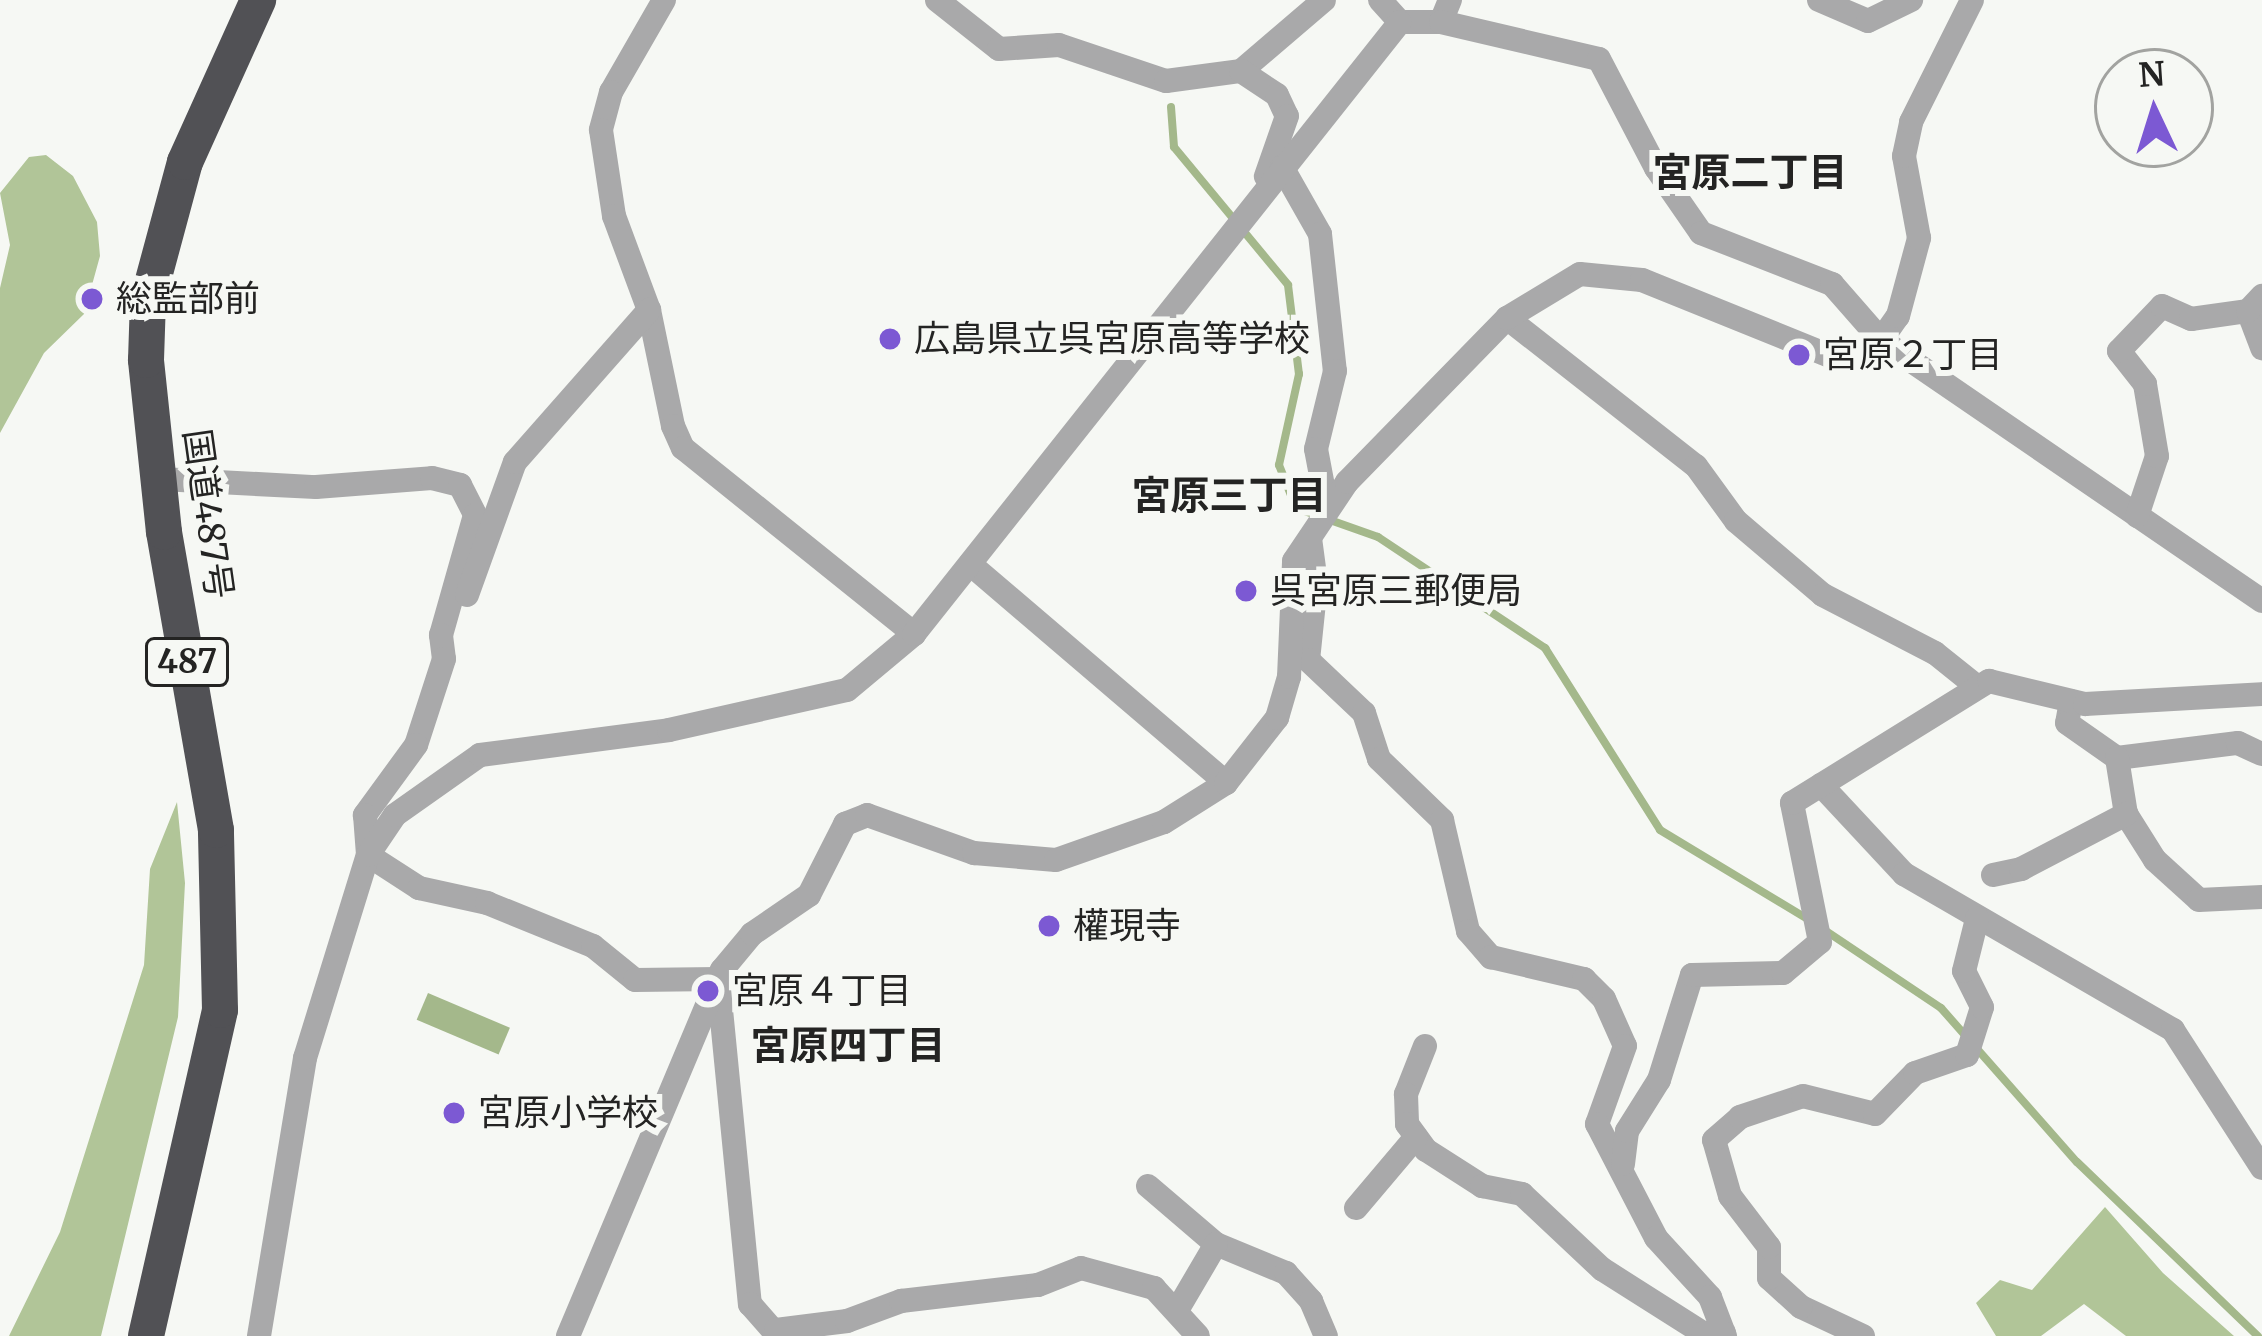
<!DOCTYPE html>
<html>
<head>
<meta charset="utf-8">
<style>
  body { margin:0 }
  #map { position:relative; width:2262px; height:1336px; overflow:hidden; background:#f6f8f4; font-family:Merriweather,"Noto Sans JP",serif }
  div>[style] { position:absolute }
  .forest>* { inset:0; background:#b1c598 }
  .water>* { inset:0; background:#a4b88b; transform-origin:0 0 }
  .stream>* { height:8px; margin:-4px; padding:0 4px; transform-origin:4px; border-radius:4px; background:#a4b88b }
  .minor>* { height:24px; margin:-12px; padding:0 12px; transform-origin:12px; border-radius:12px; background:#a9a9aa }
  .highway>* { height:36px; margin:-18px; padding:0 18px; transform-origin:18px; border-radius:18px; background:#515155 }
  .dots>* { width:33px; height:33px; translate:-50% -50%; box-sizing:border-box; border:6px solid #f6f8f4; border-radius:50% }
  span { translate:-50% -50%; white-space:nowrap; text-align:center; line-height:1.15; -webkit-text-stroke:12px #f6f8f4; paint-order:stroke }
  .shield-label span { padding:3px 9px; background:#f6f8f4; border:3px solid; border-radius:9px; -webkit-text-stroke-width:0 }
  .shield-label { font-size:33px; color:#242423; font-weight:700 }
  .poi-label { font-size:36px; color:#242423 }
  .left { translate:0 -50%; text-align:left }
  .street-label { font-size:36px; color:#242423 }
  .neighbourhood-label { font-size:39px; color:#242423; font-weight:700 }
  .north { position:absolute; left:2094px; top:48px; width:120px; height:120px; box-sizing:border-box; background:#f6f8f4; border:3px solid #a2a3a0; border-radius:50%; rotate:356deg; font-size:33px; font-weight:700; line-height:48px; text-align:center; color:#242423 }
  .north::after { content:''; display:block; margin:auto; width:42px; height:54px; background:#7c59d3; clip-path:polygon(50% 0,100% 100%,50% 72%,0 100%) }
</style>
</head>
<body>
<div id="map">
  <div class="forest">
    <div style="clip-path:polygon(46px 155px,73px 176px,97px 222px,100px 256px,84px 314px,44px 353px,0 433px,0 288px,10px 245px,0 193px,29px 157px)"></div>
    <div style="clip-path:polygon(177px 802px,185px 883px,178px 1017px,101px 1336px,9px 1336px,60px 1232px,144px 965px,150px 869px)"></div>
    <div style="clip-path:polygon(2105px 1207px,2163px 1273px,2234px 1336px,2126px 1336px,2084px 1304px,2041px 1336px,1996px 1336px,1976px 1303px,2000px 1280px,2032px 1290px)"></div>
  </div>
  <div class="water">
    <div style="left:428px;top:993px;width:89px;height:29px;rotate:23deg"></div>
  </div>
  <div class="stream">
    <div style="left:1171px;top:107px;width:40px;rotate:85.7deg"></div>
    <div style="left:1174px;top:147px;width:179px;rotate:50.4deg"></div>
    <div style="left:1288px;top:285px;width:90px;rotate:83deg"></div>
    <div style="left:1299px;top:374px;width:93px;rotate:102.4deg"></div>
    <div style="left:1279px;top:465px;width:46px;rotate:68.4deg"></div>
    <div style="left:1296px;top:508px;width:87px;rotate:19.5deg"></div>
    <div style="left:1378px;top:537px;width:201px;rotate:33.6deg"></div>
    <div style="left:1545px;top:648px;width:215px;rotate:57.7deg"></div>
    <div style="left:1660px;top:830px;width:176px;rotate:31.1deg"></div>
    <div style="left:1823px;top:929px;width:142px;rotate:33.8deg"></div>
    <div style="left:1941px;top:1008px;width:205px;rotate:48.6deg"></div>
    <div style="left:2077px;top:1162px;width:251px;rotate:43.9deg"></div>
  </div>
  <div class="minor">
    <div style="left:664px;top:0;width:106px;rotate:119.9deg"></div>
    <div style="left:611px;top:92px;width:39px;rotate:105deg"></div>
    <div style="left:601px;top:130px;width:87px;rotate:81.4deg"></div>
    <div style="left:614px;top:216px;width:100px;rotate:69.6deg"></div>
    <div style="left:649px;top:310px;width:118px;rotate:78.3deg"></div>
    <div style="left:673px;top:426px;width:24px;rotate:66deg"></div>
    <div style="left:683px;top:448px;width:297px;rotate:38.8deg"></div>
    <div style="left:937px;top:0;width:79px;rotate:38.3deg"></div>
    <div style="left:999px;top:49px;width:60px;rotate:-3.8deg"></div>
    <div style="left:1059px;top:45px;width:113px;rotate:18.6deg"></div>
    <div style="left:1166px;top:81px;width:76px;rotate:-7.6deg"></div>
    <div style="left:1241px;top:71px;width:109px;rotate:-40.5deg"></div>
    <div style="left:1380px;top:0;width:30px;rotate:48deg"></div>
    <div style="left:1400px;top:22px;width:41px"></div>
    <div style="left:1441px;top:22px;width:24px;rotate:-68deg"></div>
    <div style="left:1819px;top:0;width:53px;rotate:23.2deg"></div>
    <div style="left:1868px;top:21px;width:48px;rotate:-26deg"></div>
    <div style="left:1441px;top:22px;width:162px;rotate:13.2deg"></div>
    <div style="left:1599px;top:59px;width:123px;rotate:62.4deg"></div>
    <div style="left:1656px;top:168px;width:79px;rotate:55.3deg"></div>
    <div style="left:1701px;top:233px;width:141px;rotate:21.3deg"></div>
    <div style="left:1832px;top:284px;width:74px;rotate:48.8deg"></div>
    <div style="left:1881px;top:340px;width:462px;rotate:34.4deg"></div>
    <div style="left:1241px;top:71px;width:43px;rotate:33.7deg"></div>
    <div style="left:1277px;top:95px;width:23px;rotate:65deg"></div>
    <div style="left:1287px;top:116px;width:64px;rotate:109.3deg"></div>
    <div style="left:1282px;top:167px;width:77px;rotate:60.4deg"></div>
    <div style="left:1320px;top:234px;width:138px;rotate:83.8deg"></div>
    <div style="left:1335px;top:371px;width:80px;rotate:103.7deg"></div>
    <div style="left:1316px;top:449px;width:59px;rotate:79.3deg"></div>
    <div style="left:2248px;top:311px;width:40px;rotate:69deg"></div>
    <div style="left:1507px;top:318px;width:240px;rotate:38.1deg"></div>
    <div style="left:1696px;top:466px;width:68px;rotate:54deg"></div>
    <div style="left:1736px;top:521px;width:114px;rotate:40.4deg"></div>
    <div style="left:1823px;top:595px;width:126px;rotate:27.4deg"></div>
    <div style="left:1935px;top:653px;width:51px;rotate:38.7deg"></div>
    <div style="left:161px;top:479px;width:155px;rotate:3deg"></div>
    <div style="left:316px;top:487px;width:116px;rotate:-4.4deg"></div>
    <div style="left:432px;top:478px;width:29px;rotate:14deg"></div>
    <div style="left:460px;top:485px;width:34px;rotate:63deg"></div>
    <div style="left:475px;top:515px;width:125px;rotate:105.8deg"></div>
    <div style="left:441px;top:635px;width:24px;rotate:83deg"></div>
    <div style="left:444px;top:659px;width:90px;rotate:108deg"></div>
    <div style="left:416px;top:745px;width:87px;rotate:126.1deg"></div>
    <div style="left:365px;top:815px;width:40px;rotate:85.7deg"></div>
    <div style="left:368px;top:855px;width:61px;rotate:32.9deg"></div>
    <div style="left:419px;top:888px;width:70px;rotate:12.4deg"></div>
    <div style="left:487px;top:903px;width:114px;rotate:22.1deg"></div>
    <div style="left:593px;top:946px;width:54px;rotate:39deg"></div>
    <div style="left:635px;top:980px;width:83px;rotate:-0.7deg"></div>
    <div style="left:2137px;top:516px;width:63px;rotate:-71.6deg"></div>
    <div style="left:2157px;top:456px;width:73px;rotate:-99.5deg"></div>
    <div style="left:2145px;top:384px;width:42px;rotate:-128.2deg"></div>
    <div style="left:2119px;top:351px;width:62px;rotate:-46.3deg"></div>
    <div style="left:2162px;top:306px;width:32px;rotate:24deg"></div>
    <div style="left:2191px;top:319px;width:58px;rotate:-8deg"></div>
    <div style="left:2248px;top:311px;width:21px;rotate:-47deg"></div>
    <div style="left:1310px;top:538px;width:45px;rotate:82.4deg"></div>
    <div style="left:1316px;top:583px;width:77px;rotate:95.9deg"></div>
    <div style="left:1308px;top:660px;width:77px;rotate:43.4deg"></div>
    <div style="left:1364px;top:713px;width:48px;rotate:71.9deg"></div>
    <div style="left:1379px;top:759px;width:88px;rotate:44.1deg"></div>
    <div style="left:1442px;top:820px;width:114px;rotate:76.8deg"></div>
    <div style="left:1468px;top:931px;width:35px;rotate:49deg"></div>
    <div style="left:1491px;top:957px;width:96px;rotate:13.3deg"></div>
    <div style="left:1584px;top:979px;width:28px;rotate:45deg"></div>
    <div style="left:1604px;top:999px;width:51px;rotate:65.9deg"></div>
    <div style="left:1625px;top:1046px;width:83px;rotate:109.7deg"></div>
    <div style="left:1597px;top:1124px;width:128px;rotate:62.6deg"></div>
    <div style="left:1656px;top:1238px;width:80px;rotate:47.5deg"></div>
    <div style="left:1710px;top:1297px;width:42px;rotate:69deg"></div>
    <div style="left:970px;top:564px;width:337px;rotate:40.5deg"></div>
    <div style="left:467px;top:595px;width:141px;rotate:-70.2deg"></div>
    <div style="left:515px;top:462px;width:203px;rotate:-48.6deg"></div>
    <div style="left:2071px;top:701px;width:22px;rotate:100deg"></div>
    <div style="left:2067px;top:723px;width:61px;rotate:35deg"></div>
    <div style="left:2117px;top:758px;width:122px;rotate:-7.1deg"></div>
    <div style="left:2238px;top:743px;width:26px;rotate:25deg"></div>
    <div style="left:2117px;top:758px;width:57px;rotate:80.9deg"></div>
    <div style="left:2126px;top:814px;width:54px;rotate:57.8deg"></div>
    <div style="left:2155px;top:860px;width:59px;rotate:42.3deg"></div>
    <div style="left:2199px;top:900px;width:63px;rotate:-2.7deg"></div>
    <div style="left:1821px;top:785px;width:122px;rotate:47deg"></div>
    <div style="left:1904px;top:874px;width:311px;rotate:30.1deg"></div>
    <div style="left:2173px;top:1030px;width:164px;rotate:57.2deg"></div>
    <div style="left:1993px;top:875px;width:29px;rotate:-12deg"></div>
    <div style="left:2021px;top:869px;width:119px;rotate:-27.6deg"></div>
    <div style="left:718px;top:979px;width:327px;rotate:84.4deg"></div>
    <div style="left:750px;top:1304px;width:43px;rotate:48.8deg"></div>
    <div style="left:1425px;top:1046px;width:52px;rotate:111.6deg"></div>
    <div style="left:1406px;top:1094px;width:30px;rotate:88deg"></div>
    <div style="left:1407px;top:1124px;width:32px;rotate:54deg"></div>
    <div style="left:1426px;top:1150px;width:67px;rotate:32.7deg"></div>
    <div style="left:1482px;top:1186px;width:41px;rotate:11.3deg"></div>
    <div style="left:1522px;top:1194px;width:110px;rotate:43.2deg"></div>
    <div style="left:1602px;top:1269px;width:120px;rotate:32.4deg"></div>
    <div style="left:1703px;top:1333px;width:21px"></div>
    <div style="left:1623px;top:1164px;width:33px;rotate:-83deg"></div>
    <div style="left:1627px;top:1131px;width:60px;rotate:-57.9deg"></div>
    <div style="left:1659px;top:1080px;width:110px;rotate:-72.6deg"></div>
    <div style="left:1692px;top:975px;width:91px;rotate:-1.3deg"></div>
    <div style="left:1783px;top:973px;width:48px;rotate:-40deg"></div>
    <div style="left:1820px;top:942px;width:142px;rotate:-101.4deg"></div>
    <div style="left:1792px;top:803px;width:232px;rotate:-31.8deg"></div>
    <div style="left:1989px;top:681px;width:99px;rotate:13.5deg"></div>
    <div style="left:2085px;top:704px;width:177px;rotate:-3.2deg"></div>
    <div style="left:1148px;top:1186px;width:89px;rotate:40.5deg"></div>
    <div style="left:1216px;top:1244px;width:76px;rotate:22.5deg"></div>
    <div style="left:1286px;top:1273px;width:38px;rotate:48deg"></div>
    <div style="left:1311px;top:1301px;width:38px;rotate:67deg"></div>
    <div style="left:1356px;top:1208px;width:93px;rotate:-49.8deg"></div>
    <div style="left:1179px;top:1307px;width:73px;rotate:-59.6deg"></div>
    <div style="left:776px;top:1330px;width:72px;rotate:-7.2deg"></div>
    <div style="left:847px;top:1321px;width:58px;rotate:-20.3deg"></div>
    <div style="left:901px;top:1301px;width:138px;rotate:-6.7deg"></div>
    <div style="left:1038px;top:1285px;width:46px;rotate:-21.6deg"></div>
    <div style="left:1081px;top:1268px;width:76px;rotate:15.3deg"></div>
    <div style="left:1154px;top:1288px;width:65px;rotate:47.5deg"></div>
    <div style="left:259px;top:1336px;width:282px;rotate:-80.6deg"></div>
    <div style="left:305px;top:1058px;width:213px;rotate:-72.8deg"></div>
    <div style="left:368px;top:855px;width:48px;rotate:-56deg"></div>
    <div style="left:395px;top:815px;width:104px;rotate:-35.2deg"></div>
    <div style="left:480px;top:755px;width:191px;rotate:-7.5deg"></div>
    <div style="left:669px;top:730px;width:182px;rotate:-12.7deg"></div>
    <div style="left:847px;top:690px;width:87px;rotate:-39.9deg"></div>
    <div style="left:914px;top:634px;width:781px;rotate:-51.55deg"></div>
    <div style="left:568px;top:1336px;width:397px;rotate:-67.2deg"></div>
    <div style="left:722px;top:970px;width:47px;rotate:-50.2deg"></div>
    <div style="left:752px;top:934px;width:69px;rotate:-34.4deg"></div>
    <div style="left:809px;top:895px;width:80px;rotate:-63.1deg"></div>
    <div style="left:845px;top:824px;width:24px;rotate:-22deg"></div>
    <div style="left:867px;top:815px;width:114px;rotate:19.6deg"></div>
    <div style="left:974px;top:853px;width:82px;rotate:4.9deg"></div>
    <div style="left:1056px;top:860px;width:114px;rotate:-19.4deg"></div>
    <div style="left:1164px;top:822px;width:73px;rotate:-32.2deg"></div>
    <div style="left:1226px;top:783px;width:83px;rotate:-51.9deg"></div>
    <div style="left:1277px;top:718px;width:43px;rotate:-73.7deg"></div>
    <div style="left:1289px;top:677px;width:116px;rotate:-87.5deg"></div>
    <div style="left:1294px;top:561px;width:95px;rotate:-56.1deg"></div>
    <div style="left:1347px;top:482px;width:229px;rotate:-45.7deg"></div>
    <div style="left:1507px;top:318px;width:85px;rotate:-31.1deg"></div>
    <div style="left:1580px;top:274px;width:62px;rotate:5.5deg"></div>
    <div style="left:1642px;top:280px;width:203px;rotate:22deg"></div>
    <div style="left:1830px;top:356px;width:53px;rotate:-17.4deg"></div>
    <div style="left:1881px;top:340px;width:29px;rotate:-55deg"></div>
    <div style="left:1898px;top:316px;width:81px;rotate:-74.9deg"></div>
    <div style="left:1919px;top:238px;width:83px;rotate:-100.4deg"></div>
    <div style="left:1904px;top:156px;width:35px;rotate:-78deg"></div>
    <div style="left:1911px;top:122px;width:136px;rotate:-63.4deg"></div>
    <div style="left:1863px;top:1336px;width:68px;rotate:-154.9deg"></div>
    <div style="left:1801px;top:1307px;width:43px;rotate:-137.8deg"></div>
    <div style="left:1769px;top:1278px;width:31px;rotate:-90deg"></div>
    <div style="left:1769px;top:1247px;width:64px;rotate:-127.4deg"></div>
    <div style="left:1730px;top:1196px;width:58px;rotate:-105.9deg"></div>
    <div style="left:1714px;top:1140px;width:35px;rotate:-41deg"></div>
    <div style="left:1740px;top:1117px;width:66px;rotate:-18.4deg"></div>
    <div style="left:1803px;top:1096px;width:74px;rotate:14deg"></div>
    <div style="left:1875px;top:1114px;width:57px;rotate:-45.7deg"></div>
    <div style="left:1915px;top:1073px;width:55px;rotate:-19.1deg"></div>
    <div style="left:1967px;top:1055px;width:50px;rotate:-72.6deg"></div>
    <div style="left:1982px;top:1007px;width:40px;rotate:-116.6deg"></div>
    <div style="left:1964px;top:971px;width:54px;rotate:-76deg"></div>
  </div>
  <div class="highway">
    <div style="left:146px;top:1336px;width:334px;rotate:-77.2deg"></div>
    <div style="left:220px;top:1010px;width:180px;rotate:-91.3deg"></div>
    <div style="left:216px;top:830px;width:303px;rotate:-99.9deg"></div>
    <div style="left:164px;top:532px;width:173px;rotate:-96deg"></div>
    <div style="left:146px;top:360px;width:61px;rotate:-88.1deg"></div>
    <div style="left:148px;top:299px;width:142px;rotate:-74.9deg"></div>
    <div style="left:185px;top:162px;width:178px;rotate:-65.7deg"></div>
  </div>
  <div class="dots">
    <div style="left:92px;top:299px;background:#7c59d3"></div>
    <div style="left:890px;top:339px;background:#7c59d3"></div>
    <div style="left:1799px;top:355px;background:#7c59d3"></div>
    <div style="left:1246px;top:591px;background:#7c59d3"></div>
    <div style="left:1049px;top:926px;background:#7c59d3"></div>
    <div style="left:708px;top:991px;background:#7c59d3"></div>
    <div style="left:454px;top:1113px;background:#7c59d3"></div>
  </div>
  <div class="shield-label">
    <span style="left:187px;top:662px">487</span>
  </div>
  <div class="poi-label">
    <span class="left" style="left:116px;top:299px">総監部前</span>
    <span class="left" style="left:914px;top:339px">広島県立呉宮原高等学校</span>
    <span class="left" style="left:1823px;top:355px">宮原２丁目</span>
    <span class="left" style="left:1270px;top:591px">呉宮原三郵便局</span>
    <span class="left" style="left:1073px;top:926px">權現寺</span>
    <span class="left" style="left:732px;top:991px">宮原４丁目</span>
    <span class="left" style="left:478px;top:1113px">宮原小学校</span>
  </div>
  <div class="street-label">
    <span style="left:208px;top:514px;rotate:82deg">国道487号</span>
  </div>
  <div class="neighbourhood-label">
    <span style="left:1750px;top:173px">宮原二丁目</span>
    <span style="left:1229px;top:496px">宮原三丁目</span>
    <span style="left:848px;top:1046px">宮原四丁目</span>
  </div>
  <div class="north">N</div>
</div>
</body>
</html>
